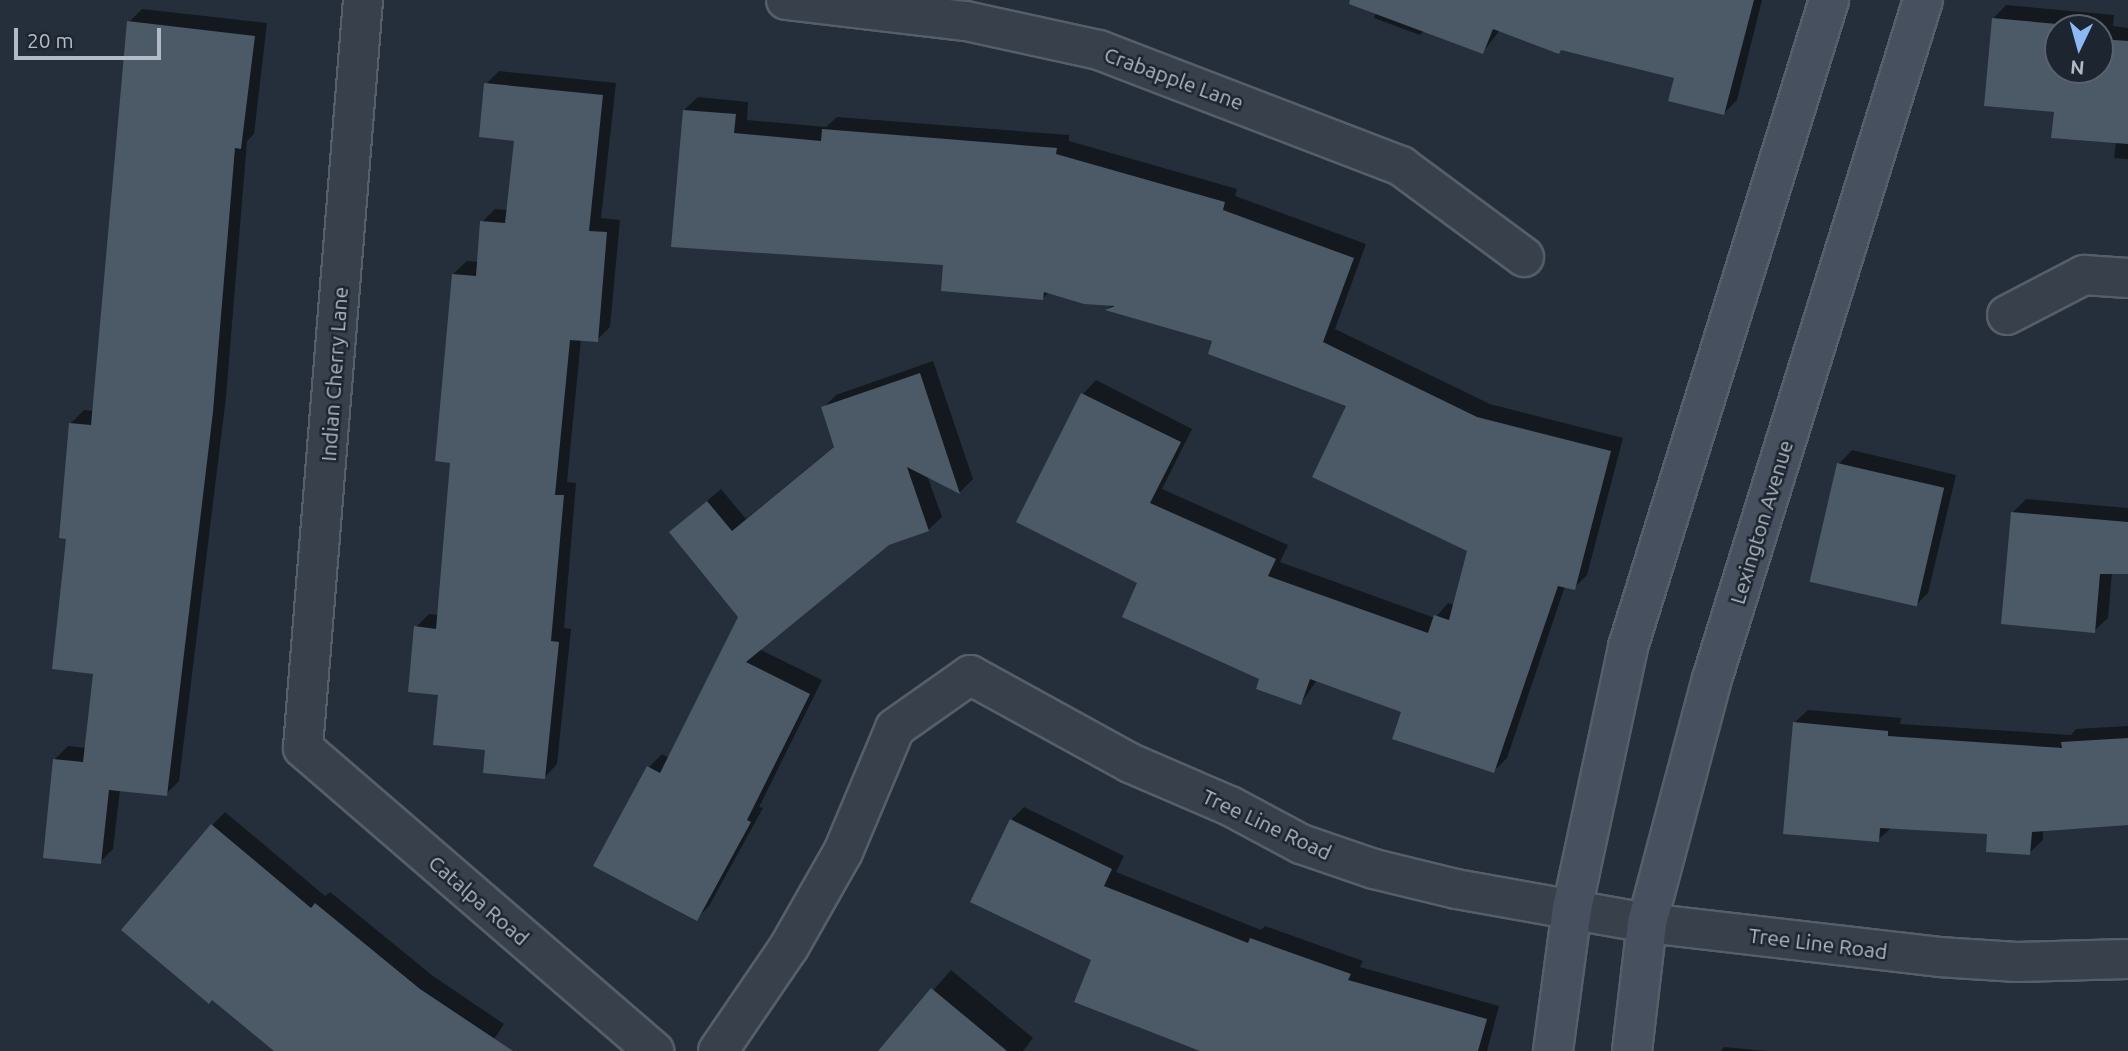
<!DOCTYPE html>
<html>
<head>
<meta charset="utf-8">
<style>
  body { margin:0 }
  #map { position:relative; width:2128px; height:1051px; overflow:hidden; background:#242f3b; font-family:Ubuntu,sans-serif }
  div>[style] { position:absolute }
  .shadow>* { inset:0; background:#0007 }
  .building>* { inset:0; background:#4c5967; transform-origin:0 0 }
  .roads { filter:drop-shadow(2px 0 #565e69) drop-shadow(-2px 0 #565e69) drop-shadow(0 2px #565e69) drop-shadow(0 -2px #565e69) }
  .street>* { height:38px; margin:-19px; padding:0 19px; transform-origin:19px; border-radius:19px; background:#38414b }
  .secondary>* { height:38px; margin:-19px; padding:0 19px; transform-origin:19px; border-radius:19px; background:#46505e }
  span { translate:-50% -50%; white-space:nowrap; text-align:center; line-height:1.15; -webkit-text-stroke:5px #1d2630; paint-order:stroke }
  .street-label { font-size:21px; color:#b3bbc7 }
  .north { position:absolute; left:2044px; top:14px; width:70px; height:70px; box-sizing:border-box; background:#1d2630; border:2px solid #59626c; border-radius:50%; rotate:185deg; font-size:19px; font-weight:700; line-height:28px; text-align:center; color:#b3bbc7 }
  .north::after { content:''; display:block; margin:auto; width:24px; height:32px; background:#8db8f2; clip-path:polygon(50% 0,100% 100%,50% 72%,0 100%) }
  .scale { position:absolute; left:14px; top:28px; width:147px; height:32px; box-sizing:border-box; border:4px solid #b3bbc7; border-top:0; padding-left:9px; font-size:21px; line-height:24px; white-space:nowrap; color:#b3bbc7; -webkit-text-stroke:5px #1d2630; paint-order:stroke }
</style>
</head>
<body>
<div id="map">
  <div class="shadow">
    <div style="clip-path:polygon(1380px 0,1762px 0,1737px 100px,1724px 113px,1676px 76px,1500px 30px,1483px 52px,1425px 30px,1420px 35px,1374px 18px)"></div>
    <div style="clip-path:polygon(evenodd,2006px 5px,2114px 15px,2113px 26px,2128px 28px,2128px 159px,2114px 158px,2116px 142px,2056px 110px,1993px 19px,2006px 5px,2058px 28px,2100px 28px,2100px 70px,2058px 70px,2058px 28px)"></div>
    <div style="clip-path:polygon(142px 9px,267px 23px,254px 134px,247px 141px,226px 397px,179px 781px,166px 794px,120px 790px,113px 849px,100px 862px,55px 759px,68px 746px,87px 748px,95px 672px,68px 537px,71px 423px,84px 410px,94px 411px,129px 22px)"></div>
    <div style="clip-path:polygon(499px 71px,616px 83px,601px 218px,620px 220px,610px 327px,597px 340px,581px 339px,567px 482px,576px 483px,564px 628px,571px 629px,557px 764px,544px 778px,486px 749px,440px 693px,416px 627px,429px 614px,439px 615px,452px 461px,453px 274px,467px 261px,479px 262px,482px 222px,495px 209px,508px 210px,516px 139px,486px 84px)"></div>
    <div style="clip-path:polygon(698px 97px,748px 102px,747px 120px,826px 127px,837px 117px,1069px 135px,1069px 141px,1237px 189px,1235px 196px,1366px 244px,1335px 329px,1490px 404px,1623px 438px,1587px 575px,1574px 588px,1565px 586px,1507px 758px,1494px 771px,1403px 711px,1317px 680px,1301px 703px,1261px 678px,1140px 582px,1019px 521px,1083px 394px,1096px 380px,1192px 429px,1162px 489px,1288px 545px,1280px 562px,1435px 618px,1448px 603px,1454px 605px,1469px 550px,1348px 405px,1215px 340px,1108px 309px,1113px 304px,1049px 292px,1043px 298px,684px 110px)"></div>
    <div style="clip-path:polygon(933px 361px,973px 479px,960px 492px,927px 475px,942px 517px,928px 530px,888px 544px,759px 649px,822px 680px,759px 807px,763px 808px,709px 906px,696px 919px,649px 767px,662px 754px,669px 758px,740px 617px,671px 532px,721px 489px,746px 519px,836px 445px,823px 408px,836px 395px)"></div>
    <div style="clip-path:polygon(1852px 450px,1956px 475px,1928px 593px,1915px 606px,1839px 464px)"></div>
    <div style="clip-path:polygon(2026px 499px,2128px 508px,2128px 572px,2112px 572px,2108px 618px,2094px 631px,2013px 512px)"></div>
    <div style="clip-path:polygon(1808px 710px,1901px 718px,1900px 724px,2071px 735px,2076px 729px,2128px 726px,2128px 823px,2043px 829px,2043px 840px,2029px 853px,1989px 833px,1892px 827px,1878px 840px,1794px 723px)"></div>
    <div style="clip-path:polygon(1024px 807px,1124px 856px,1116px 872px,1261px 930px,1265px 926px,1363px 961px,1360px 967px,1499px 1006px,1487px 1051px,1205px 1051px,1093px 959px,1011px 820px)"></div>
    <div style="clip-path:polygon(225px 812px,325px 896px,330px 892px,433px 976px,504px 1024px,486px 1051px,277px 1051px,212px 825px)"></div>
    <div style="clip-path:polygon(951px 970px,1033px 1038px,1023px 1051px,880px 1051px)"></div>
    <div style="clip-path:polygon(1724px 1047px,1766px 1051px,1721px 1051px)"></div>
  </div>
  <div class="building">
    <div style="clip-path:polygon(1350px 0,1754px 0,1724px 115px,1668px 101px,1674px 78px,1561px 50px,1559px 54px,1493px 29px,1483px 54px,1349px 4px)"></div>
    <div style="clip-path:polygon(evenodd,1992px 18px,2102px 28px,2101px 39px,2128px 41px,2128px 144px,2051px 138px,2054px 112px,1984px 106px,1992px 18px,2058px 28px,2100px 28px,2100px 70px,2058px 70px,2058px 28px)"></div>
    <div style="clip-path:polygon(127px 21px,255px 36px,241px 149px,235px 148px,213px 412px,167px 796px,109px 790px,101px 864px,43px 858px,53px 759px,83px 762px,93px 674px,52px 669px,66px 539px,59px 538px,69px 423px,91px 425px)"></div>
    <div style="clip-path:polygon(484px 83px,603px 95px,589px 231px,607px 232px,598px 342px,570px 340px,555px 495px,564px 495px,551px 641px,559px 642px,545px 779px,483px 773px,485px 750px,433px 745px,438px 695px,408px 692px,414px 626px,436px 629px,450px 463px,435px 461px,452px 274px,476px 276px,480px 221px,505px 223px,514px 141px,479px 137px)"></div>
    <div style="clip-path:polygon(683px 110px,736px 114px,734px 133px,821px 141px,822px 129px,1057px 148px,1056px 154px,1225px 202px,1223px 210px,1354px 258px,1323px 342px,1477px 417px,1611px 451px,1575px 590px,1558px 586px,1494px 773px,1392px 739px,1401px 712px,1310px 679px,1301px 705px,1256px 689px,1259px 679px,1122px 617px,1137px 583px,1016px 522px,1081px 393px,1181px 442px,1150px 503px,1276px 559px,1268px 576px,1428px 633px,1434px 615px,1449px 620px,1467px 551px,1312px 477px,1346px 406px,1208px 354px,1212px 341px,1105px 310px,1115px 306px,1084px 304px,1044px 292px,1043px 300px,941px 291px,943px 265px,671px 247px)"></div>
    <div style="clip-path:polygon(920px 373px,960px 494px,907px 467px,929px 531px,889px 545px,746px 662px,810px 694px,747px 820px,751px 822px,697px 921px,593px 866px,647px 766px,660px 773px,738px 617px,669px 532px,707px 501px,732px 531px,834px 447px,821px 407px)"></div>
    <div style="left:1837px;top:463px;width:110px;height:122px;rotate:13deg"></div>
    <div style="clip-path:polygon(2011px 512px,2128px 522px,2128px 574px,2100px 574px,2095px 633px,2001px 624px)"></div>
    <div style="clip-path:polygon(1793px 722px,1888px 731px,1888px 736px,2062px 748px,2061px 742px,2128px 738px,2128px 825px,2032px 832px,2030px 855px,1986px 852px,1987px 834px,1880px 828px,1879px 842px,1783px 834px)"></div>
    <div style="clip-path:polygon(1010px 819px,1112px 869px,1104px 886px,1248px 943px,1250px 938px,1351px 974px,1348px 980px,1487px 1019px,1478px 1051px,1200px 1051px,1074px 1002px,1091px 960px,970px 902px)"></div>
    <div style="clip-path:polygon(211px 824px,311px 908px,315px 903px,420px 989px,513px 1051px,274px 1051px,212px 1000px,209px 1004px,121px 930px)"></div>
    <div style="clip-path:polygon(931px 988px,1007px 1051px,878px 1051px)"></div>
  </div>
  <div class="roads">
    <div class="street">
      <div style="left:363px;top:0;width:750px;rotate:94.59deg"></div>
      <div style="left:303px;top:748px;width:464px;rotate:40.8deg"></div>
      <div style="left:786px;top:0;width:181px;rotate:6.7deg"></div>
      <div style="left:966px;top:21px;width:136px;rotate:12.3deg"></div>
      <div style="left:1099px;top:50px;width:324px;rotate:21deg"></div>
      <div style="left:1401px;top:166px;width:153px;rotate:36.5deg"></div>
      <div style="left:2007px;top:315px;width:87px;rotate:-27.5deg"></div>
      <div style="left:2084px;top:275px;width:44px;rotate:3.9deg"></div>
      <div style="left:718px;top:1051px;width:126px;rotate:-55.7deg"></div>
      <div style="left:789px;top:947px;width:109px;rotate:-60.4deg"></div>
      <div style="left:843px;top:852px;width:134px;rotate:-67.2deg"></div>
      <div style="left:895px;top:728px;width:92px;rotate:-35.2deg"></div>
      <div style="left:970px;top:675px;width:183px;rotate:28.8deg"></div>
      <div style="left:1130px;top:763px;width:109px;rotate:23.3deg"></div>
      <div style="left:1230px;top:806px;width:81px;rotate:28.2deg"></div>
      <div style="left:1301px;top:844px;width:77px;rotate:18.9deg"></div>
      <div style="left:1374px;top:869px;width:84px;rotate:13.7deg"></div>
      <div style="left:1456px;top:889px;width:194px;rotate:10.1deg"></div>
      <div style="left:1647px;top:923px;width:294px;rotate:6.6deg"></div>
      <div style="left:1939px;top:957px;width:78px;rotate:3.7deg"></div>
      <div style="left:2017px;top:962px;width:111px;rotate:-1.5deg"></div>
    </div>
    <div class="secondary">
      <div style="left:1553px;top:1051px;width:143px;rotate:-82.4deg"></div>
      <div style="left:1572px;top:909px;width:268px;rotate:-77.9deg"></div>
      <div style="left:1628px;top:647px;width:678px;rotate:-72.74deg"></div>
      <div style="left:1632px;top:1051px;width:129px;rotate:-83.3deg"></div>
      <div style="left:1647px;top:923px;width:253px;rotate:-75.1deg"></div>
      <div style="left:1712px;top:679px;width:711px;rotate:-72.74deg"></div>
    </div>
  </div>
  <div class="street-label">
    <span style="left:1174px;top:78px;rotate:20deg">Crabapple Lane</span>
    <span style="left:334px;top:374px;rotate:-86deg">Indian Cherry Lane</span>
    <span style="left:1761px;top:522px;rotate:-73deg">Lexington Avenue</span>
    <span style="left:1267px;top:824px;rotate:25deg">Tree Line Road</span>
    <span style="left:479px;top:900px;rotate:41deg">Catalpa Road</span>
    <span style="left:1818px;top:943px;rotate:7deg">Tree Line Road</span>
  </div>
  <div class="north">N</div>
  <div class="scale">20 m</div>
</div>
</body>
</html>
